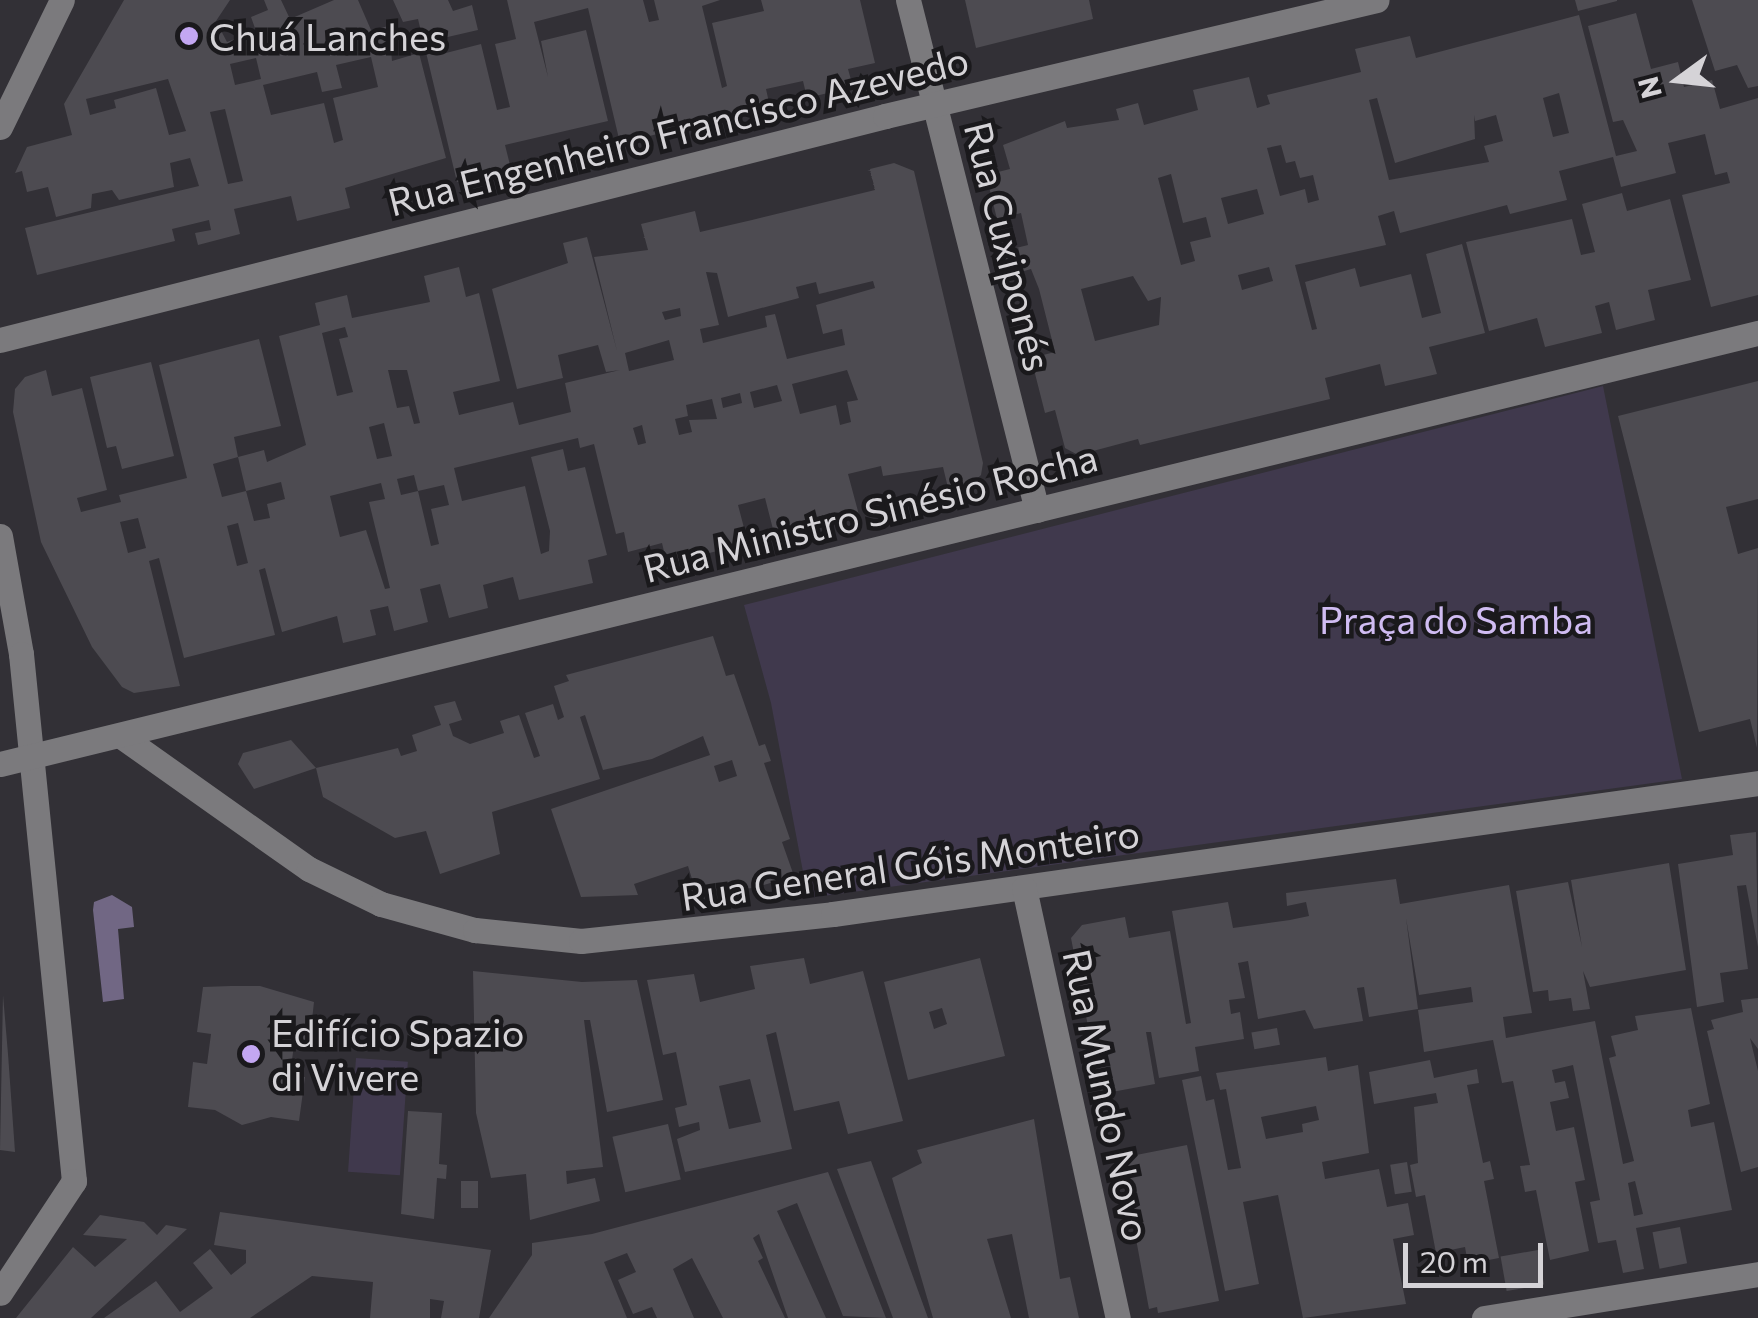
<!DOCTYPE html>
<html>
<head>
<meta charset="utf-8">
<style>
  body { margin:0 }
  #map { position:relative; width:1758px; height:1318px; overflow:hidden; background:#323036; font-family:Commissioner,sans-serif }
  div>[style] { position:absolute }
  .green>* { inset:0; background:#40394d; transform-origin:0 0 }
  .water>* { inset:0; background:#716784 }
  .building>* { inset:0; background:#4d4b51; transform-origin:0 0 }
  .minor>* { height:25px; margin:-12.5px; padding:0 12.5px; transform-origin:12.5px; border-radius:12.5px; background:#7b7a7d }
  .dots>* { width:28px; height:28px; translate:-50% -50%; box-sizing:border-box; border:5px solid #1a191c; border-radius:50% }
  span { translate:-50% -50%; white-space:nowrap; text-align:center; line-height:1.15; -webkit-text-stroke:9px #1a191c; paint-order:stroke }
  .poi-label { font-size:38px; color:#d5d3d7 }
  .left { translate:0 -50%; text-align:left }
  .street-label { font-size:38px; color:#d5d3d7 }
  .park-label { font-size:38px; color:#d0bcf2 }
  .north { position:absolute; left:1628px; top:30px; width:100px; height:100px; -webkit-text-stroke:8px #1a191c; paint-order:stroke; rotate:255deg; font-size:28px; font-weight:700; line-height:40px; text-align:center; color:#d5d3d7 }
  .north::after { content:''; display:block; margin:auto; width:35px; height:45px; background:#d5d3d7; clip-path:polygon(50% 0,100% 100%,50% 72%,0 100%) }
  .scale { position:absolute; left:1403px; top:1243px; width:140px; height:45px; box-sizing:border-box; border:5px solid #d5d3d7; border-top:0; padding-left:12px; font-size:30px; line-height:35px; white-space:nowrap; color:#d5d3d7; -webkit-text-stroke:8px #1a191c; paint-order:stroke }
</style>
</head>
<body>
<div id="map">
  <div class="green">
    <div style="clip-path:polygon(1603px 386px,1682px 779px,808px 898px,771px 703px,744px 605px)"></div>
    <div style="left:356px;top:1058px;width:52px;height:114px;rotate:4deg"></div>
  </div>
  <div class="water">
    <div style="clip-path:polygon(112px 895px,132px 907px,134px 927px,118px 929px,124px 999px,103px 1002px,93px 910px,94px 902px)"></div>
  </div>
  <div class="building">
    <div style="clip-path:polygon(evenodd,124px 0,230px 0,216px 21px,227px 42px,256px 31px,251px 17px,268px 10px,264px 0,281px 0,290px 19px,334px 0,358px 0,371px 30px,389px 26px,392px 61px,419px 53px,446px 158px,345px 188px,350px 208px,297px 221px,291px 196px,234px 209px,240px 234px,198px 245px,195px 233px,211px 230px,209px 220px,172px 229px,175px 241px,37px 275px,25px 228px,199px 186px,190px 158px,170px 163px,174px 187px,119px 200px,112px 190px,92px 194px,91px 208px,56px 217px,48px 187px,27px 192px,22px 171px,15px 173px,27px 147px,72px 135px,64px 104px,124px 0,371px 57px,378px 87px,333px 98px,343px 140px,334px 143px,324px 103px,271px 115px,263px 85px,317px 72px,322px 92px,342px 88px,336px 65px,371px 57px,124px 0,256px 58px,261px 79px,235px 85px,230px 64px,256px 58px,124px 0,168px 79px,186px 131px,169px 135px,156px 88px,114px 100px,116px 108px,90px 115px,86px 99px,168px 79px,124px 0,225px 109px,243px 181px,228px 184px,210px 112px,225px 109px)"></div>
    <div style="clip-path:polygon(393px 0,448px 0,453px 11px,472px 5px,478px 30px,439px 39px,442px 54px,481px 44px,497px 110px,510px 107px,495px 44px,516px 39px,507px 0,643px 0,649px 22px,659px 20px,654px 0,720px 0,702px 6px,722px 88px,727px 86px,712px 23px,764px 11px,761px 0,860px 0,875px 63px,848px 69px,853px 87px,807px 98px,803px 81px,766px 89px,770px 107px,620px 143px,588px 8px,534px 22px,548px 77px,541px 41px,586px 30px,608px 121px,505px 145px,511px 169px,457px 182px,418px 19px,403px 22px)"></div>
    <div style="clip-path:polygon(965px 0,1089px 0,1093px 19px,976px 48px)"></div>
    <div style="clip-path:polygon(1575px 0,1617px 0,1617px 1px,1578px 11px)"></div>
    <div style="clip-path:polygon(1692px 0,1758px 0,1758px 86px,1748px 88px,1737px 65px,1715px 71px)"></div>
    <div style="clip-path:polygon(evenodd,1636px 13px,1651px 69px,1678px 62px,1684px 87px,1712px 80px,1720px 109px,1758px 98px,1758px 295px,1711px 307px,1682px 195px,1730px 183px,1727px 172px,1715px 175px,1705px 134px,1668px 143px,1676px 173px,1621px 187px,1613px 157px,1559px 171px,1567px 200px,1510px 214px,1507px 205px,1400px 233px,1394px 211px,1378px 216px,1386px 245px,1295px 265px,1312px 330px,1317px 329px,1305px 282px,1355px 268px,1360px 287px,1411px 274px,1422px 318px,1441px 313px,1426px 254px,1462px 244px,1485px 333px,1429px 347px,1437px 374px,1385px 386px,1380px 364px,1325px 378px,1330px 399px,1140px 445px,1138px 439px,1078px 455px,1065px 448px,1055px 410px,1045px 413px,1031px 358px,1055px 352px,1039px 289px,1031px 269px,1011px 275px,1004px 251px,1028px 245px,1021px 213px,997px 219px,986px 175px,1010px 169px,1003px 145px,1065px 121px,1067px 128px,1119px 120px,1116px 109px,1138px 103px,1144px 125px,1198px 110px,1193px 90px,1249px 77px,1257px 108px,1270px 104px,1267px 95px,1361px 72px,1355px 49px,1410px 36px,1416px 58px,1579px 15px,1616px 156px,1637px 151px,1623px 120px,1613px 122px,1588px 26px,1636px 13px,1559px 93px,1569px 133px,1553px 137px,1543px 98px,1559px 93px,1636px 13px,1377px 98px,1395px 163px,1475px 139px,1474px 115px,1475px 121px,1496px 115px,1503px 141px,1484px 146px,1489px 162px,1389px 180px,1369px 100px,1377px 98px,1636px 13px,1281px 145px,1286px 163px,1295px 161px,1300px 178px,1313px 175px,1319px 200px,1308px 203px,1305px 189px,1280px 196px,1267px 148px,1281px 145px,1636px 13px,1171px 174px,1183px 223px,1206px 217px,1211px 237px,1190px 242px,1195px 261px,1181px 265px,1158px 178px,1171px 174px,1636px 13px,1257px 189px,1264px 214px,1228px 224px,1221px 198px,1257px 189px,1636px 13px,1269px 267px,1273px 281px,1242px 290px,1238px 275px,1269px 267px,1636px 13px,1133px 276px,1148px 301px,1161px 297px,1159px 325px,1095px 341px,1081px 289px,1133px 276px)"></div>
    <div style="clip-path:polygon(evenodd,894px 163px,914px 171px,983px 463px,981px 475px,966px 489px,949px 492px,943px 467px,883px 476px,881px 466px,848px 474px,859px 515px,775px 537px,765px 498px,738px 505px,748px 543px,667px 564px,662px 543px,628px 552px,624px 532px,616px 534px,594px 444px,580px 448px,578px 438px,454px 468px,462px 501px,525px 486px,541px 554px,549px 551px,550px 531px,531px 457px,563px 449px,568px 471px,585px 467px,607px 555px,588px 560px,593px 583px,519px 600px,513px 577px,483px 585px,488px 608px,449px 618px,440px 584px,420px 589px,428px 622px,394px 631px,388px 606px,370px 610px,376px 635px,343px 643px,337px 616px,282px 632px,265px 568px,259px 570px,275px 635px,184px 658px,159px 558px,149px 561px,180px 686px,134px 693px,122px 687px,92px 647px,41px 542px,13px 412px,15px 389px,25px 377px,46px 370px,52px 396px,82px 388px,107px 490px,77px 498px,81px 512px,121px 502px,119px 495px,187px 478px,159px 365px,259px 339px,281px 426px,234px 437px,238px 457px,213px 464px,222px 497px,246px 491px,254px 521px,270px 518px,267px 504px,285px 499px,281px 482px,246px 491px,238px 457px,264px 450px,267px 462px,306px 445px,279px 336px,320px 325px,315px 303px,347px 295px,352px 318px,430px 302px,424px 276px,459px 267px,466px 297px,479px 293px,500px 381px,453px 392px,459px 415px,513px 402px,519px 425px,571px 412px,565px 383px,620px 370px,606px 372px,598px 345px,558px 355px,563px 378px,517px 389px,492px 289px,568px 263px,563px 243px,587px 237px,617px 351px,594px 257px,648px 250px,641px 224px,695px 211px,700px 232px,752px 220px,875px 190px,870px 169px,894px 163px,706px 272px,717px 273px,728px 317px,799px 298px,796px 287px,816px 282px,819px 294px,873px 281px,875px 288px,816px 305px,823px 334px,842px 329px,845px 345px,787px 359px,775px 314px,765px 316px,767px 327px,703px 343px,700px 329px,719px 325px,706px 272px,894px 163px,680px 308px,681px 316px,665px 320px,662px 312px,680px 308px,894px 163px,345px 327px,348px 337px,339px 339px,353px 392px,337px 396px,322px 333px,345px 327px,894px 163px,669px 340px,674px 360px,629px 371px,625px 353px,669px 340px,894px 163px,388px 370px,407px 370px,420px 423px,414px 424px,409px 406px,397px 408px,388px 370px,894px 163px,847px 370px,858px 400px,847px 402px,851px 422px,840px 425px,836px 405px,800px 414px,792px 384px,847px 370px,894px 163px,777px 385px,782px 401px,754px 408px,750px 392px,777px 385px,894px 163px,740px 393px,742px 403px,723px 408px,721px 398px,740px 393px,894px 163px,712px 399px,717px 419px,689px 420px,692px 432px,679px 435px,675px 419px,688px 416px,686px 405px,712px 399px,894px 163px,384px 423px,392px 456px,377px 459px,369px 427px,384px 423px,894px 163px,642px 425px,646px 443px,638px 445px,633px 428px,642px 425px,894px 163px,414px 475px,418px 491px,401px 495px,397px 479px,414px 475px,894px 163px,381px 483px,385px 499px,369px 502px,390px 588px,385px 589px,366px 530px,340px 537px,330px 496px,381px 483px,894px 163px,444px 485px,449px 505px,431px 509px,439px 544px,431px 546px,418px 491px,444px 485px,894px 163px,138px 518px,146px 548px,128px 553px,120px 522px,138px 518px,894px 163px,238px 523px,248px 563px,237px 566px,227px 526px,238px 523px)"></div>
    <div style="clip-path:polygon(1622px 193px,1627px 211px,1670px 199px,1691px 280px,1648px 290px,1655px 320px,1616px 330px,1609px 302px,1595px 306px,1602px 333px,1545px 347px,1537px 318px,1489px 331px,1466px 242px,1572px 219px,1581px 255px,1595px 252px,1582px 204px)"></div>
    <div style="clip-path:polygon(151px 362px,174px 456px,122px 469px,116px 446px,107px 448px,90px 377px)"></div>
    <div style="clip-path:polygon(1758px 381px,1758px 499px,1726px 507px,1738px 554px,1758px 548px,1757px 748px,1750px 719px,1699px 732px,1618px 416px)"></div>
    <div style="clip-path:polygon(evenodd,713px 636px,726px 676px,734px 674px,759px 746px,765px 744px,771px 761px,764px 763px,790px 839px,782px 842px,794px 876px,754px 888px,696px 892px,688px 866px,634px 884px,638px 895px,581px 897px,551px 809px,710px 755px,703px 736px,652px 759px,603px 770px,585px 715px,580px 717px,600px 779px,492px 812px,500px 854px,440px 874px,426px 831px,395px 838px,323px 797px,316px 768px,398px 748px,401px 756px,417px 751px,412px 735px,441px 725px,434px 706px,455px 701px,462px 720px,449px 724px,453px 736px,470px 744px,504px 733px,500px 721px,519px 715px,534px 758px,540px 756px,525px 713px,553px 704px,558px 720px,564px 717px,554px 686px,569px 681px,566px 675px,713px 636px,732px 760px,737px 776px,719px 782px,714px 766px,732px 760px)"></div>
    <div style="clip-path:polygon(291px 740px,316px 768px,254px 789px,238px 764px,243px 753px)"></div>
    <div style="clip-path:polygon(1756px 832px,1758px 947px,1746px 885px,1737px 886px,1748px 969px,1720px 973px,1724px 1002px,1697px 1007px,1678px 864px,1733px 855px,1730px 835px)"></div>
    <div style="clip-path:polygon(1669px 863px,1686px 970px,1590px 987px,1583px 971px,1590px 1009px,1573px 1011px,1571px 998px,1549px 1001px,1548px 990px,1533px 992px,1516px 891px,1568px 882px,1582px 947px,1571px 880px)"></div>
    <div style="clip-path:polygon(evenodd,1396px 879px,1400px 904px,1509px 885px,1532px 1013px,1503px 1017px,1506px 1038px,1595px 1021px,1623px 1164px,1634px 1161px,1609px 1058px,1616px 1056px,1611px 1036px,1638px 1030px,1635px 1016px,1691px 1008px,1710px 1104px,1688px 1110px,1691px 1127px,1714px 1122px,1732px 1210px,1636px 1228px,1644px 1269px,1623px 1273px,1616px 1240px,1598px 1243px,1590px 1202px,1600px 1200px,1573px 1065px,1552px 1070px,1555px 1083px,1565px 1081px,1569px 1098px,1550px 1102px,1556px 1131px,1574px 1127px,1585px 1180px,1575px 1182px,1589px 1251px,1550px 1260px,1536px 1190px,1525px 1192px,1520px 1166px,1530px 1165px,1513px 1081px,1502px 1083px,1493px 1040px,1424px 1052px,1418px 1010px,1473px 1002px,1471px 987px,1419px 995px,1406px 918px,1418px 1009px,1369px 1017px,1364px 987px,1357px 988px,1363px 1021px,1314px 1029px,1305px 1010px,1258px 1019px,1248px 961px,1238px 963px,1245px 998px,1229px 1000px,1231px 1014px,1240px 1012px,1244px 1039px,1195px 1047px,1199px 1071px,1159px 1078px,1151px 1032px,1146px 1032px,1155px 1084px,1101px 1094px,1071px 938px,1082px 925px,1125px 917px,1129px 938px,1170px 931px,1186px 1024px,1191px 1023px,1172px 911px,1228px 902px,1233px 928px,1290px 920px,1309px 916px,1306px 902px,1287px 906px,1286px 893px,1396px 879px,1635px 1181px,1643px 1214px,1634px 1216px,1628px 1183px,1635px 1181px)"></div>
    <div style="clip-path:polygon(evenodd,804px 958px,810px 984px,863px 971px,903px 1121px,848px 1134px,839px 1101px,794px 1111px,776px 1032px,766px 1035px,792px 1149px,685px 1172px,677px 1139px,700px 1130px,699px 1122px,679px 1127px,675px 1108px,687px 1105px,676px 1052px,663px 1055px,647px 980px,694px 974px,700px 1002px,755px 989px,750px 966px,804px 958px,750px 1079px,761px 1122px,729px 1129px,719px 1086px,750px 1079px)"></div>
    <div style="clip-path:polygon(evenodd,980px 958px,1005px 1056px,908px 1080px,884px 982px,980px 958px,942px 1008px,947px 1024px,934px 1029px,929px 1012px,942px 1008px)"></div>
    <div style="clip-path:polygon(473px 971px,582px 982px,637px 980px,663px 1100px,607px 1112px,590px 1020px,584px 1020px,603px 1167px,566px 1171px,567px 1184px,595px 1178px,600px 1201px,530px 1220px,526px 1174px,491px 1178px,476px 1113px)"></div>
    <div style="clip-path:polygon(231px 986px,260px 986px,314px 1002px,309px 1047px,294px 1045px,290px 1075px,305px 1077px,299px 1121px,271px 1117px,242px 1125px,215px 1110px,188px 1107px,193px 1062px,207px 1064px,211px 1034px,197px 1032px,203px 987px)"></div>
    <div style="clip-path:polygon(3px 995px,8px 1054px,15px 1152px,0 1150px)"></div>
    <div style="clip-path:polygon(1758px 998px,1758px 1049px,1750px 1038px,1758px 1071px,1758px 1167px,1741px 1172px,1707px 1031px,1714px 1029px,1711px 1020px,1743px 1012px,1741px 1000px)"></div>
    <div style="left:1277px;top:1028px;width:17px;height:26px;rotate:80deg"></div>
    <div style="clip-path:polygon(evenodd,1326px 1057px,1328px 1071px,1358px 1065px,1369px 1153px,1322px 1162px,1325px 1179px,1379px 1169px,1387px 1207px,1408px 1203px,1414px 1235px,1393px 1239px,1406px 1304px,1303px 1318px,1278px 1195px,1243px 1202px,1259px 1284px,1225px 1291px,1182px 1080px,1201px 1076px,1206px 1101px,1214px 1099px,1228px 1170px,1241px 1168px,1226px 1089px,1220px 1090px,1216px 1073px,1326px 1057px,1316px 1106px,1319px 1120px,1302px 1124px,1303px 1132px,1266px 1139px,1261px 1117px,1316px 1106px)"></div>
    <div style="clip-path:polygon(1430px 1060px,1434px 1078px,1477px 1069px,1479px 1083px,1467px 1085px,1483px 1163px,1490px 1161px,1494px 1179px,1484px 1181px,1499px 1258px,1468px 1264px,1465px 1247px,1436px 1253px,1425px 1195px,1416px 1197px,1410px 1165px,1418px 1163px,1414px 1107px,1438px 1103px,1436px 1093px,1374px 1104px,1369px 1072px)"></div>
    <div style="clip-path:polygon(408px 1111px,442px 1113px,439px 1164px,447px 1165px,446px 1179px,437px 1178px,434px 1219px,401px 1214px)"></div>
    <div style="clip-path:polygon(1034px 1119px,1060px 1279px,1070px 1277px,1079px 1318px,1029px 1318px,1012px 1234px,987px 1239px,1011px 1318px,933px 1318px,892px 1178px,922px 1163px,917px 1150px)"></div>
    <div style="left:668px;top:1124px;width:57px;height:57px;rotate:77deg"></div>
    <div style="clip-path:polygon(1187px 1145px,1219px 1301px,1158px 1313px,1157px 1307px,1149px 1309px,1121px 1158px)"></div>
    <div style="clip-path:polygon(871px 1161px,928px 1318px,893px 1318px,837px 1169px)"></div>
    <div style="left:1407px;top:1162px;width:30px;height:17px;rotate:81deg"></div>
    <div style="clip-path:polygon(828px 1172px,886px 1318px,843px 1316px,797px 1203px,777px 1211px,826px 1318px,788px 1318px,759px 1234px,753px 1238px,763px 1258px,758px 1261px,785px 1318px,723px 1318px,692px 1258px,673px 1269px,694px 1318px,657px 1318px,652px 1307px,633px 1314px,618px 1280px,636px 1272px,627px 1253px,604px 1262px,627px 1318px,489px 1318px,532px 1255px,532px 1243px,592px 1234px)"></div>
    <div style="left:461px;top:1181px;width:17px;height:27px"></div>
    <div style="clip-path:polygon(220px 1212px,491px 1250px,479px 1318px,441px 1318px,444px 1301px,430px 1299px,430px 1318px,370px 1318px,373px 1282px,312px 1276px,250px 1318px,104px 1318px,156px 1281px,180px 1312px,213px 1288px,193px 1263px,210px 1249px,231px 1275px,246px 1263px,246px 1250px,214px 1245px)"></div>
    <div style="clip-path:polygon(100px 1215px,144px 1222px,157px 1235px,166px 1225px,187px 1229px,91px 1318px,16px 1318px,73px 1247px,95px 1267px,127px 1239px,83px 1235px)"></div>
    <div style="left:1680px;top:1227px;width:37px;height:28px;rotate:79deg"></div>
    <div style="left:1538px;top:1250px;width:35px;height:38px;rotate:80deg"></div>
  </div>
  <div class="minor">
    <div style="left:908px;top:0;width:526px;rotate:75.81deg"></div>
    <div style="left:0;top:127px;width:141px;rotate:-64deg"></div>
    <div style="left:0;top:340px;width:913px;rotate:-14.2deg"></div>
    <div style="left:885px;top:116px;width:505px;rotate:-13.27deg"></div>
    <div style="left:0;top:536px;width:120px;rotate:79.9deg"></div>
    <div style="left:21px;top:654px;width:530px;rotate:84.26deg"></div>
    <div style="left:74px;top:1181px;width:134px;rotate:123.5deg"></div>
    <div style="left:121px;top:736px;width:230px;rotate:35.3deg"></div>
    <div style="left:309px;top:869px;width:80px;rotate:25.9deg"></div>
    <div style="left:381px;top:904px;width:98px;rotate:15.5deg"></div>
    <div style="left:475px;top:930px;width:107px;rotate:5.9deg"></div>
    <div style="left:581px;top:941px;width:253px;rotate:-6.1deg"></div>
    <div style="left:833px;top:914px;width:934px;rotate:-8.06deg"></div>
    <div style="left:0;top:764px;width:1810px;rotate:-13.78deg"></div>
    <div style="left:1024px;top:888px;width:440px;rotate:77.7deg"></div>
    <div style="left:1484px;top:1318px;width:278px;rotate:-9.1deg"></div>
  </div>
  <div class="dots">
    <div style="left:189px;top:36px;background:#c3a7f2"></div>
    <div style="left:251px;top:1054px;background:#c3a7f2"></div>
  </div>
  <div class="poi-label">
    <span class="left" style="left:209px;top:36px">Chuá Lanches</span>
    <span class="left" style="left:271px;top:1054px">Edifício Spazio<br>di Vivere</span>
  </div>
  <div class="street-label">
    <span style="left:678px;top:130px;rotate:-14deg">Rua Engenheiro Francisco Azevedo</span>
    <span style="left:1009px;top:246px;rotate:76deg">Rua Cuxiponés</span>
    <span style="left:870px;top:512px;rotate:-14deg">Rua Ministro Sinésio Rocha</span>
    <span style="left:910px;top:864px;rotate:-8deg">Rua General Góis Monteiro</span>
    <span style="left:1108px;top:1095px;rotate:78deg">Rua Mundo Novo</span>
  </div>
  <div class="park-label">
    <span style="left:1456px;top:619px">Praça do Samba</span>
  </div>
  <div class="north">N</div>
  <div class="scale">20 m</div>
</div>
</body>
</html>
